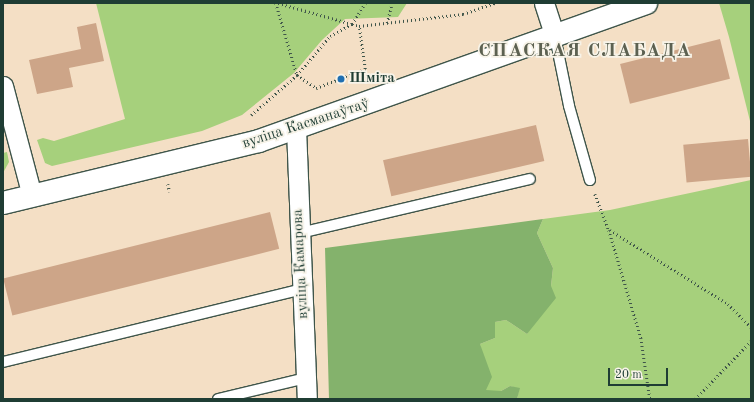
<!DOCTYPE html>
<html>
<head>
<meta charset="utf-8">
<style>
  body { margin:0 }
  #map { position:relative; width:754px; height:402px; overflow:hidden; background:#f4dfc5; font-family:"Old Standard TT",serif }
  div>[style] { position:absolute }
  .green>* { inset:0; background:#a6d07c }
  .forest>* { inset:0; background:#84b26c }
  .building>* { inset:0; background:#cda588; transform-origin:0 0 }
  .path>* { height:2.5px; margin-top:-1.25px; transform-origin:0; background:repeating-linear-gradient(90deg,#3f554a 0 1px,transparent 0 4px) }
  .roads { filter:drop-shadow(1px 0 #3f554a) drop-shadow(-1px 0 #3f554a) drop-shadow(0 1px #3f554a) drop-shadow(0 -1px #3f554a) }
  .lane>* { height:10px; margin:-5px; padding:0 5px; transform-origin:5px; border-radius:5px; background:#fff }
  .street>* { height:19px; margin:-9.5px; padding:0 9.5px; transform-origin:9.5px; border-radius:9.5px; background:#fff }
  .secondary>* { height:22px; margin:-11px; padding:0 11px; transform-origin:11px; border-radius:11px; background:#fff }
  .dots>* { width:11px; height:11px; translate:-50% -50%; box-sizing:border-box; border:2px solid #f7f3e8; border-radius:50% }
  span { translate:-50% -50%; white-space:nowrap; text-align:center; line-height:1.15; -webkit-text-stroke:3.5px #f7f3e8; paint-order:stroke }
  .poi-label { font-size:15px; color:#1f3d34; font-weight:700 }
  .left { translate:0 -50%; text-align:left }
  .street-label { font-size:15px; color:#1f3d34 }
  .district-label { font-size:19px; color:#5c6151; font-weight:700; letter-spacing:1px }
  .frame { position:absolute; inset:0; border:4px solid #1f3d34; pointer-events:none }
  .scale { position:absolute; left:608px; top:368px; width:60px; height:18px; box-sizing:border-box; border:2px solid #1f3d34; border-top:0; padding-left:5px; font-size:12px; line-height:14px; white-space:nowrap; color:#1f3d34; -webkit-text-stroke:3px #f7f3e8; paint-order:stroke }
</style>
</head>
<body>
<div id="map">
  <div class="green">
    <div style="clip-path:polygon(96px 3px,407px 3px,398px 17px,345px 19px,322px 40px,294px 73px,242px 115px,202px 131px,52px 166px,45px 163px,37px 140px,43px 138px,54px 141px,125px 119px)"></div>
    <div style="clip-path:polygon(719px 3px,751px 3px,751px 125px,729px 37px)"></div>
    <div style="clip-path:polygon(7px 152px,9px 162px,3px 173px,3px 153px)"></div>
    <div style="clip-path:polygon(751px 180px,751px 399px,517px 399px,519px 389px,510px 386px,501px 391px,486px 391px,480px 344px,495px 338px,495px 322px,506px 320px,527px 334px,551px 286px,553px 268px,537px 233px,543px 219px,610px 210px)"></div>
  </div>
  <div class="forest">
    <div style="clip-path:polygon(543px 219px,537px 233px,553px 268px,551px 286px,556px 298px,527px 334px,506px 320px,495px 322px,495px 338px,480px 344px,492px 377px,486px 390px,501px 391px,510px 386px,520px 388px,517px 399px,329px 399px,325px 248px)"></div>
  </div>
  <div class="building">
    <div style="clip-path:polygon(96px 23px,104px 61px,69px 68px,73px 87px,37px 94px,29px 60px,81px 49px,77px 27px)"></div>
    <div style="left:720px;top:39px;width:41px;height:103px;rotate:76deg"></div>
    <div style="left:536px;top:125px;width:37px;height:157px;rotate:77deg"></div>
    <div style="left:748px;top:139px;width:38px;height:65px;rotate:85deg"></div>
    <div style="left:270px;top:212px;width:38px;height:275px;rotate:76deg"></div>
  </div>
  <div class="path">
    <div style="left:276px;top:3px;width:75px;rotate:73.7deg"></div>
    <div style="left:297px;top:75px;width:23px;rotate:34deg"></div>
    <div style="left:316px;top:88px;width:53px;rotate:-21.2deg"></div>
    <div style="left:365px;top:69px;width:43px;rotate:-97.9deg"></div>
    <div style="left:278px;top:3px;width:77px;rotate:15.8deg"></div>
    <div style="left:352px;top:24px;width:25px;rotate:-58deg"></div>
    <div style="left:387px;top:23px;width:21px;rotate:-76deg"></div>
    <div style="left:251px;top:115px;width:61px;rotate:-41deg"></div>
    <div style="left:297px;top:75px;width:51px;rotate:-49.8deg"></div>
    <div style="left:330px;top:36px;width:25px;rotate:-29deg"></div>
    <div style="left:352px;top:24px;width:7px;rotate:16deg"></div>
    <div style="left:359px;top:26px;width:105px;rotate:-6.6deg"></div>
    <div style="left:463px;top:14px;width:34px;rotate:-19deg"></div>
    <div style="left:168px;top:184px;width:8px;rotate:76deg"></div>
    <div style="left:595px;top:194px;width:39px;rotate:69deg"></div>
    <div style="left:609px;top:230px;width:113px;rotate:73.5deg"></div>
    <div style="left:641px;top:338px;width:62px;rotate:81.6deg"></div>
    <div style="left:610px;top:230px;width:139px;rotate:32.1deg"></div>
    <div style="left:728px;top:304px;width:33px;rotate:45deg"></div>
    <div style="left:695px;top:399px;width:81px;rotate:-46deg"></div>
  </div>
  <div class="roads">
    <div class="lane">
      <div style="left:555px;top:37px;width:70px;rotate:78.5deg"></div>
      <div style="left:569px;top:106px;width:77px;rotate:74.2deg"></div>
      <div style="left:300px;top:233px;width:236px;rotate:-13.2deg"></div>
      <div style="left:3px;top:362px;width:308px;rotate:-13.7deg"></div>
      <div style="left:218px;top:399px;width:90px;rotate:-13.4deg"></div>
    </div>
    <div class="street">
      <div style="left:544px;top:3px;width:36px;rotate:72deg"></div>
      <div style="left:3px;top:86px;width:114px;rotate:75.2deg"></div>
      <div style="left:296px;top:128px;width:271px;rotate:87.7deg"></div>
    </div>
    <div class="secondary">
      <div style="left:3px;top:203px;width:263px;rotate:-13.6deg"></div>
      <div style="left:259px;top:141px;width:411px;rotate:-19.6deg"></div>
    </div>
  </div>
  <div class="dots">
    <div style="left:341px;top:79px;background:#1f6fb2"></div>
  </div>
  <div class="poi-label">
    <span class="left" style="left:349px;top:79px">Шміта</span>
  </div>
  <div class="street-label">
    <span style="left:306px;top:124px;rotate:-18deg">вуліца Касманаўтаў</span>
    <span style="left:301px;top:264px;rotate:-93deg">вуліца Камарова</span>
  </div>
  <div class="district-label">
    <span style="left:585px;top:52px">СПАСКАЯ СЛАБАДА</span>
  </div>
  <div class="frame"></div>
  <div class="scale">20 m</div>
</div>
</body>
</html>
